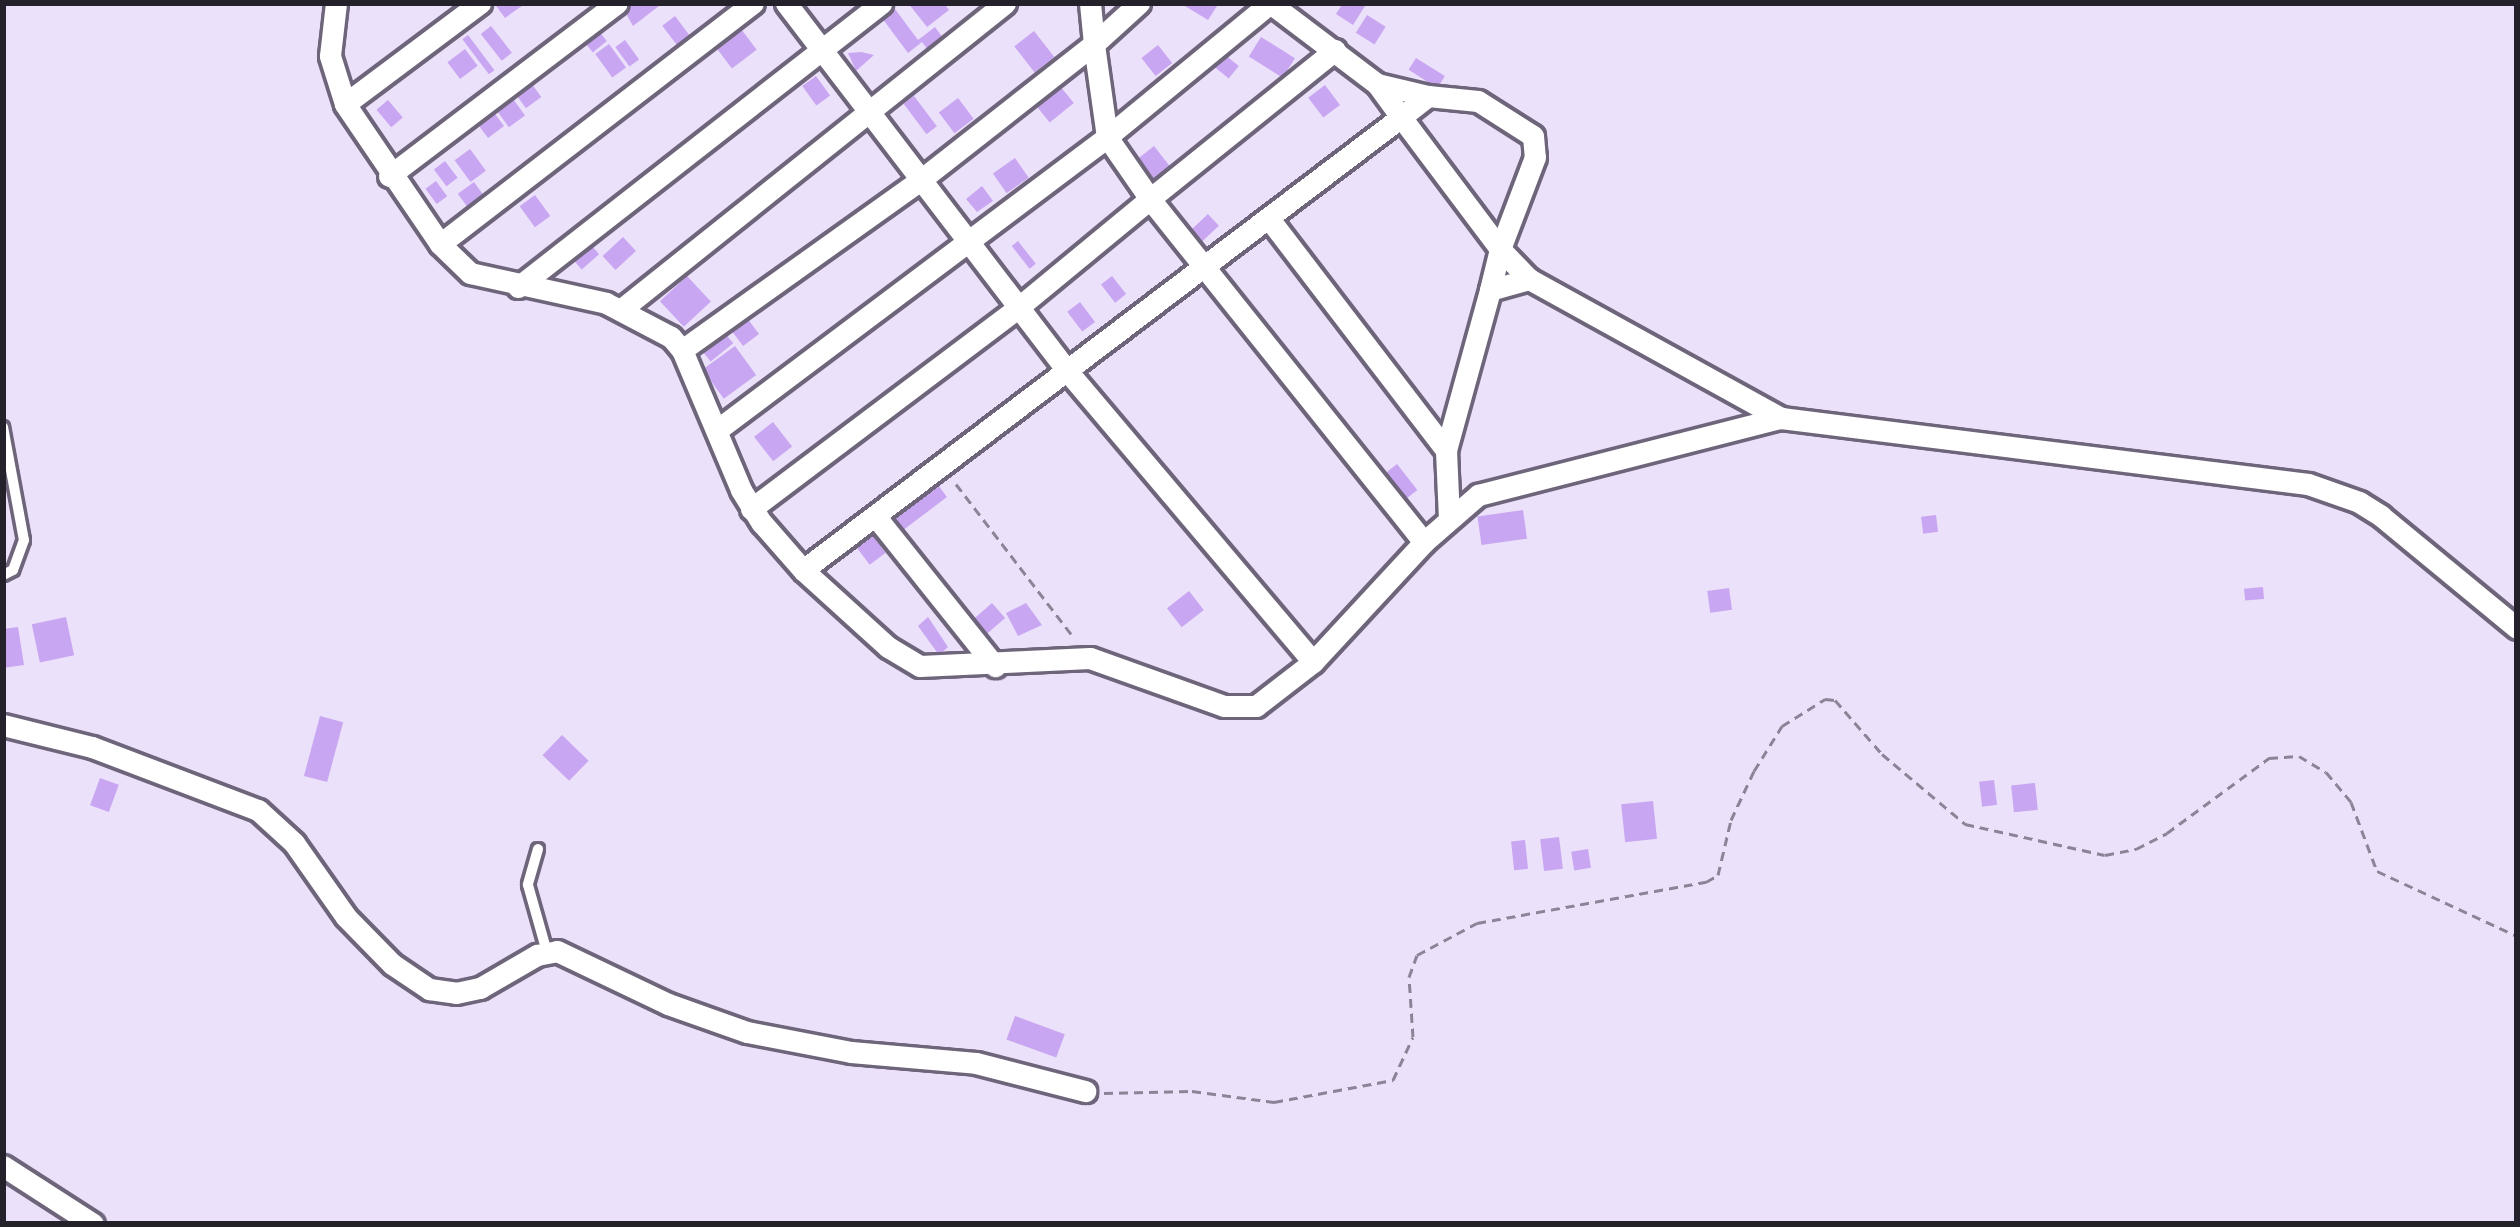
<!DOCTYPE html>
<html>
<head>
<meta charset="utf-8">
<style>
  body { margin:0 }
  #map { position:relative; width:2520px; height:1227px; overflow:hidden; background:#ece1fa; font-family:Jost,sans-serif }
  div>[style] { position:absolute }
  .building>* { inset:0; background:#c9a6f1; transform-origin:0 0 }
  .path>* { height:3px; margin-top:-1.5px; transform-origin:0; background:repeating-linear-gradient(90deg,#8c8496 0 9px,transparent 0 15px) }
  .roads { filter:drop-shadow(3px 0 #6e657b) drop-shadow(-3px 0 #6e657b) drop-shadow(0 3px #6e657b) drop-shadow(0 -3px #6e657b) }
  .lane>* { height:10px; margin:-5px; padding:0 5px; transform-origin:5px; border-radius:5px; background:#fff }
  .street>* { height:21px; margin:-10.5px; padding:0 10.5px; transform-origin:10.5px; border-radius:10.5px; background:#fff }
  span { translate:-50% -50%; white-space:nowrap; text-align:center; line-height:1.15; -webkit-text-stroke:9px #fff; paint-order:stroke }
  .frame { position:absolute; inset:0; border:6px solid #25212a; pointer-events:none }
</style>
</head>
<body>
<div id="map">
  <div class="building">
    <div style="clip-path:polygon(494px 3px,526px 3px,505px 18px)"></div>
    <div style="clip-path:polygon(620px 3px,656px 3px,659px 6px,633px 26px)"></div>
    <div style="clip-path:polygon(908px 3px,944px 3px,949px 10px,927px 27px)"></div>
    <div style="clip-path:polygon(1180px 3px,1219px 3px,1208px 20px)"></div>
    <div style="clip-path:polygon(1343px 3px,1367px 3px,1353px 25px,1336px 14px)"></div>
    <div style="clip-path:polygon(895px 9px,918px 40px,935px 27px,946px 42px,931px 54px,922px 42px,908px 53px,882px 18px)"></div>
    <div style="left:1367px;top:15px;width:22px;height:21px;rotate:32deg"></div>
    <div style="left:675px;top:16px;width:25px;height:16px;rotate:53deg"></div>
    <div style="left:593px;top:24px;width:22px;height:18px;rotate:51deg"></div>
    <div style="left:738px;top:25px;width:31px;height:31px;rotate:53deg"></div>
    <div style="left:491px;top:26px;width:34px;height:13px;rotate:52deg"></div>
    <div style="left:1034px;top:31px;width:33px;height:25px;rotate:52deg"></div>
    <div style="left:468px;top:35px;width:44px;height:7px;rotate:53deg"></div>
    <div style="left:1261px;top:37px;width:40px;height:23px;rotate:32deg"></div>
    <div style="left:625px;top:40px;width:24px;height:12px;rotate:54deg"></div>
    <div style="left:609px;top:44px;width:29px;height:17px;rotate:54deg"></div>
    <div style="left:1158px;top:45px;width:23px;height:21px;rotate:52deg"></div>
    <div style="left:465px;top:49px;width:21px;height:22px;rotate:53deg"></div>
    <div style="clip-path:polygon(848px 53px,861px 52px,874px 55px,856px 71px)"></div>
    <div style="left:1224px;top:54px;width:19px;height:16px;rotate:39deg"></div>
    <div style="left:1416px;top:58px;width:34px;height:14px;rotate:32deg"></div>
    <div style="left:526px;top:76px;width:26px;height:19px;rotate:54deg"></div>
    <div style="left:816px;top:76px;width:24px;height:17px;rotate:54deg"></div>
    <div style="left:1325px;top:85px;width:25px;height:21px;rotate:53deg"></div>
    <div style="left:1060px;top:86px;width:22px;height:31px;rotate:51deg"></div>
    <div style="left:508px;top:92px;width:29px;height:20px;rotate:54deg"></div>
    <div style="left:914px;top:96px;width:38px;height:13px;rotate:53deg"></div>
    <div style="left:958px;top:98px;width:26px;height:24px;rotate:53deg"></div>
    <div style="left:388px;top:100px;width:23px;height:15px;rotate:50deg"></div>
    <div style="left:489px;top:106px;width:25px;height:20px;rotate:53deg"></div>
    <div style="left:1154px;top:146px;width:28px;height:21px;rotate:52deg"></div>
    <div style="left:470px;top:149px;width:27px;height:19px;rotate:54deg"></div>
    <div style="left:1015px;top:158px;width:24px;height:27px;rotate:55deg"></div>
    <div style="left:445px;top:161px;width:21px;height:14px;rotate:53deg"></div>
    <div style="left:436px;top:181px;width:19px;height:13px;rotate:54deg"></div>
    <div style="left:474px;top:182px;width:22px;height:20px;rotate:54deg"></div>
    <div style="clip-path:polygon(982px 186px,993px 201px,977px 212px,966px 199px)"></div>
    <div style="left:535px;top:195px;width:26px;height:19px;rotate:54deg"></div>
    <div style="left:1208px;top:214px;width:16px;height:23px;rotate:47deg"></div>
    <div style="left:584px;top:237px;width:23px;height:23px;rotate:49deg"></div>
    <div style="left:623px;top:237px;width:19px;height:28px;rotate:47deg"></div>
    <div style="left:1018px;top:241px;width:29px;height:8px;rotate:52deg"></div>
    <div style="left:687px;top:276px;width:35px;height:37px;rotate:47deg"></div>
    <div style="left:1112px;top:276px;width:23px;height:14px;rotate:52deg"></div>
    <div style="left:1080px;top:302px;width:25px;height:16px;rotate:53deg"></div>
    <div style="left:744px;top:314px;width:25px;height:20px;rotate:53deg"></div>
    <div style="left:720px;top:327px;width:21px;height:29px;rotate:51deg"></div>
    <div style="left:735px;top:346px;width:36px;height:40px;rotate:54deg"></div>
    <div style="left:773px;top:422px;width:31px;height:24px;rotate:52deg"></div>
    <div style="left:1397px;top:464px;width:33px;height:19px;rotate:52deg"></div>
    <div style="left:935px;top:481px;width:20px;height:56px;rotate:53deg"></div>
    <div style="left:1523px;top:510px;width:29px;height:46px;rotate:82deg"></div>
    <div style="left:1936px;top:515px;width:17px;height:15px;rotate:83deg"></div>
    <div style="left:867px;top:528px;width:31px;height:20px;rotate:53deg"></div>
    <div style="left:2263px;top:587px;width:12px;height:19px;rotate:85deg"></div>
    <div style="left:1729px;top:588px;width:22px;height:22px;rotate:82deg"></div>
    <div style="left:1189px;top:591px;width:24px;height:28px;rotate:52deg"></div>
    <div style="left:992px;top:603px;width:20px;height:24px;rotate:49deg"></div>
    <div style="clip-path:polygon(1026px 603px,1042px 625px,1018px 636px,1006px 613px)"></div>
    <div style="left:66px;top:617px;width:39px;height:35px;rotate:78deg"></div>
    <div style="clip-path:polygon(928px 617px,948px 647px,939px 655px,918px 626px)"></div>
    <div style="clip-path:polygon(18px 627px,24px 665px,3px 668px,3px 629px)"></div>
    <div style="left:320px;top:716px;width:24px;height:62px;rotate:15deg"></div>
    <div style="left:562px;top:735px;width:37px;height:28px;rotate:44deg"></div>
    <div style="left:100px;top:778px;width:20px;height:29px;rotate:20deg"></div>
    <div style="left:1994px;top:780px;width:25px;height:15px;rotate:83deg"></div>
    <div style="left:2035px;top:783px;width:27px;height:24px;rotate:84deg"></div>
    <div style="left:1653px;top:801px;width:38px;height:32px;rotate:84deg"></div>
    <div style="left:1559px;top:837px;width:32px;height:19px;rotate:83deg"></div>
    <div style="left:1525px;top:840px;width:29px;height:14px;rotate:84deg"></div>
    <div style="left:1588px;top:849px;width:19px;height:17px;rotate:81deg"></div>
    <div style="left:1015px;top:1016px;width:53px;height:25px;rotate:20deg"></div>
  </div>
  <div class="path">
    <div style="left:956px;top:484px;width:194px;rotate:52.5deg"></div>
    <div style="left:1104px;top:1093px;width:88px;rotate:-1.3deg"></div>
    <div style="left:1192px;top:1091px;width:83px;rotate:7.6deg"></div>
    <div style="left:1274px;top:1102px;width:121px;rotate:-10.5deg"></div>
    <div style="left:1393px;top:1080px;width:47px;rotate:-65.1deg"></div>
    <div style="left:1413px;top:1037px;width:60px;rotate:-93.8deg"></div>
    <div style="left:1409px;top:977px;width:23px;rotate:-70deg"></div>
    <div style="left:1417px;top:955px;width:68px;rotate:-28.1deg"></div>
    <div style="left:1477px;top:923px;width:233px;rotate:-10.2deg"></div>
    <div style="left:1706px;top:882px;width:14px;rotate:-30deg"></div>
    <div style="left:1718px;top:875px;width:57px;rotate:-76.7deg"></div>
    <div style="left:1731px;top:820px;width:54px;rotate:-64.9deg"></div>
    <div style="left:1754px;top:771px;width:53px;rotate:-58.1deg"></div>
    <div style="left:1782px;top:726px;width:51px;rotate:-32.1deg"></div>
    <div style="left:1825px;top:699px;width:10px;rotate:6deg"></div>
    <div style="left:1835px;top:700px;width:72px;rotate:49deg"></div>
    <div style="left:1882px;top:754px;width:109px;rotate:40.1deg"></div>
    <div style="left:1965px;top:824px;width:143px;rotate:12.5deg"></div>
    <div style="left:2105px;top:855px;width:32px;rotate:-11deg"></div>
    <div style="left:2136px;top:849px;width:35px;rotate:-27deg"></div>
    <div style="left:2167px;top:833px;width:127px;rotate:-36.3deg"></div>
    <div style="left:2269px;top:758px;width:30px;rotate:-4deg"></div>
    <div style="left:2299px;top:756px;width:31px;rotate:31deg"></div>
    <div style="left:2326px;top:772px;width:39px;rotate:50deg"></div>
    <div style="left:2351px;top:802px;width:74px;rotate:69.4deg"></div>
    <div style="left:2377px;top:871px;width:154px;rotate:24.9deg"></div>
  </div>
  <div class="roads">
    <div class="lane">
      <div style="left:3px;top:427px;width:115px;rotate:79.5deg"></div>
      <div style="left:24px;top:540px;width:32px;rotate:110deg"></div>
      <div style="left:13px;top:570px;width:11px;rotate:153deg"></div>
      <div style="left:538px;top:849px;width:37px;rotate:106deg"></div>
      <div style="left:528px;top:885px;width:70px;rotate:74.2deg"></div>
    </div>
    <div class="street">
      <div style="left:336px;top:3px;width:53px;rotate:96.5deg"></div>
      <div style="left:330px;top:56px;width:50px;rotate:72.6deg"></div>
      <div style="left:345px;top:104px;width:169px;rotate:55.8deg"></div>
      <div style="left:440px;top:244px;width:42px;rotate:44deg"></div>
      <div style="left:470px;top:273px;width:139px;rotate:12.4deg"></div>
      <div style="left:606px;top:303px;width:73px;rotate:27.6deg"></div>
      <div style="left:671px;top:337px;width:17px;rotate:50deg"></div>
      <div style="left:682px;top:350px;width:152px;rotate:67.1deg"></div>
      <div style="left:741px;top:490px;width:39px;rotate:58deg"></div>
      <div style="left:762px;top:523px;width:62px;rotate:48.9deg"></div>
      <div style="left:803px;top:570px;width:115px;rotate:42.2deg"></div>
      <div style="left:888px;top:647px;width:37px;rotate:31deg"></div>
      <div style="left:920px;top:666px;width:170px;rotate:-2.7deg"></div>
      <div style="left:1090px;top:658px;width:142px;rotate:19.7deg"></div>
      <div style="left:1224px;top:706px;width:32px"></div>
      <div style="left:1256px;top:706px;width:72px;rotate:-37.7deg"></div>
      <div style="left:1313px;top:662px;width:163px;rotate:-47.2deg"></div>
      <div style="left:1424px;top:542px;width:72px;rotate:-41deg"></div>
      <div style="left:1478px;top:495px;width:313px;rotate:-14.3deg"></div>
      <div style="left:1781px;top:418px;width:531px;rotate:7.14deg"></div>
      <div style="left:2308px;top:484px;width:54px;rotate:19.4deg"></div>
      <div style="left:2359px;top:502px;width:26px;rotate:32deg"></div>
      <div style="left:2381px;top:516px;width:176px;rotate:39.5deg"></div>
      <div style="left:786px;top:3px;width:466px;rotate:52.6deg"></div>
      <div style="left:1069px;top:373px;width:378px;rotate:49.8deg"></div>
      <div style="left:1270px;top:3px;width:134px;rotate:37.1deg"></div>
      <div style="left:1335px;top:50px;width:238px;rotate:141.2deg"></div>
      <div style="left:1150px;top:199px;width:439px;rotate:51.4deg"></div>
      <div style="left:1428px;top:96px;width:50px;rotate:5.7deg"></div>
      <div style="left:1478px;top:101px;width:65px;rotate:32.5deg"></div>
      <div style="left:1533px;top:136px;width:21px;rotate:85deg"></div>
      <div style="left:1535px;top:157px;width:98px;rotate:110.8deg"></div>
      <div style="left:1500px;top:249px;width:42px;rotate:46deg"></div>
      <div style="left:1529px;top:279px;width:288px;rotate:28.9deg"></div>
      <div style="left:345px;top:104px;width:169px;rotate:-36.8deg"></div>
      <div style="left:389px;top:176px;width:286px;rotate:-37.2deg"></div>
      <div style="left:1270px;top:220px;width:290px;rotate:52.6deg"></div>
      <div style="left:440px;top:244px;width:395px;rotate:-37.6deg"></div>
      <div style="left:518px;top:287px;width:461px;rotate:-38deg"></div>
      <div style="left:623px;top:308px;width:489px;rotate:-38.6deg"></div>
      <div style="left:682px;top:350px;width:296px;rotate:-35.5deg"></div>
      <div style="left:923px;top:178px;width:217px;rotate:-38.1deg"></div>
      <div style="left:1094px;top:44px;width:41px;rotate:-95.6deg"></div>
      <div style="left:717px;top:430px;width:488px;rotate:-36.9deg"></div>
      <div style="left:1107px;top:137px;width:94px;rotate:-98deg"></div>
      <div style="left:1094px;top:44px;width:61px;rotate:-42.3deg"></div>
      <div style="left:751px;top:509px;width:337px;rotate:-37deg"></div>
      <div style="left:1020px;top:306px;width:168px;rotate:-39.5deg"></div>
      <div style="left:1150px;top:199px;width:75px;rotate:-124.7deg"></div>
      <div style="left:1107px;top:137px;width:211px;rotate:-39.4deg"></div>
      <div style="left:876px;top:517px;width:191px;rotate:51.4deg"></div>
      <div style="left:1449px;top:519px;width:69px;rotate:-92.5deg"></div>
      <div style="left:1446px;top:450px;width:166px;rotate:-74.6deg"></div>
      <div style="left:803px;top:570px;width:750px;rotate:-37.14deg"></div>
      <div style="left:1401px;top:117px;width:41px;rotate:-126deg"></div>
      <div style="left:1377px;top:84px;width:52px;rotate:13.2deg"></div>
      <div style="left:1428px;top:96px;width:34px;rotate:142deg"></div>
      <div style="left:1401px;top:117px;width:165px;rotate:53.1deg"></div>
      <div style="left:1500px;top:249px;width:42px;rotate:103.7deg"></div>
      <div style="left:1490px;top:290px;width:41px;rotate:-15.8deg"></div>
      <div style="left:3px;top:725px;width:92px;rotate:13.9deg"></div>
      <div style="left:92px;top:747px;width:178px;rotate:20.8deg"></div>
      <div style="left:258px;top:810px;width:49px;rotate:42.5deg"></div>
      <div style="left:294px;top:843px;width:90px;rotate:54.9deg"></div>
      <div style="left:346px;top:917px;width:66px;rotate:45.6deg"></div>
      <div style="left:392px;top:964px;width:45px;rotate:34deg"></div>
      <div style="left:429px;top:989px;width:27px;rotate:8deg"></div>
      <div style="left:456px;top:993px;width:25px;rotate:-12deg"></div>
      <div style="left:480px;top:988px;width:66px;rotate:-30.1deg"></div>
      <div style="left:537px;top:955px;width:20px;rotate:-11deg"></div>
      <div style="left:557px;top:951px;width:123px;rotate:25.5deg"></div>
      <div style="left:668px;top:1004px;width:84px;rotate:19.5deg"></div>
      <div style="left:747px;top:1032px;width:106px;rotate:10.9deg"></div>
      <div style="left:851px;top:1052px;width:125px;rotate:5deg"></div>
      <div style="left:976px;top:1063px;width:113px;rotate:14.4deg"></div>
      <div style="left:3px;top:1166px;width:107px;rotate:32.8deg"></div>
    </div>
  </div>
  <div class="frame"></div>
</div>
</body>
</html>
